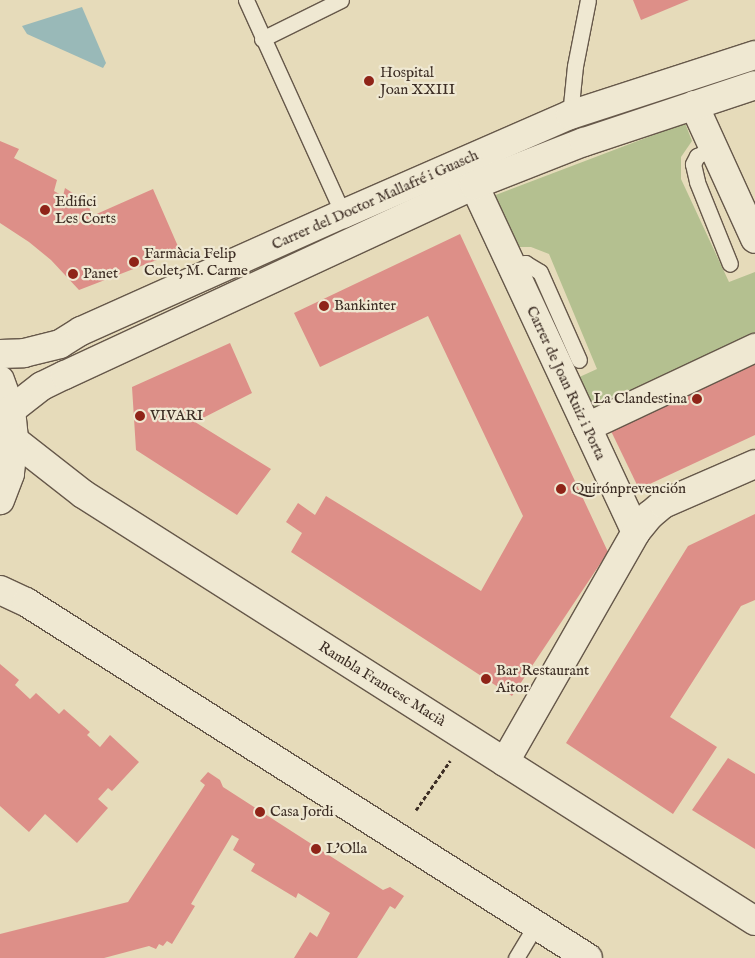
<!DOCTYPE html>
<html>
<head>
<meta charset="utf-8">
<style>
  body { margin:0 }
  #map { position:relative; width:755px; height:958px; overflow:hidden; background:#e6dbba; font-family:"IM FELL English",serif }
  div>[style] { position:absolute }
  .green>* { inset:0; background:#b4c090 }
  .water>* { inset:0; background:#99b9b8 }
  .building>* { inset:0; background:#dd8f88 }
  .path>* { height:3px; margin-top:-1.5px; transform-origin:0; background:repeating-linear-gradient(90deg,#3c2d24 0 4px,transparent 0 6.5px) }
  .roads { filter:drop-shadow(1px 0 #66584a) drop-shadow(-1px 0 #66584a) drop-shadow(0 1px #66584a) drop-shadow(0 -1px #66584a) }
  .lane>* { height:15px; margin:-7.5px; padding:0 7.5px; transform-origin:7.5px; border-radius:7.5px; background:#efe8d2 }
  .street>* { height:28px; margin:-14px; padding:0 14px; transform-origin:14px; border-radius:14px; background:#efe8d2 }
  .secondary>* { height:28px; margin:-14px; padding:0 14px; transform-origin:14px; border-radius:14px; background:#efe8d2 }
  .dots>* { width:14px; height:14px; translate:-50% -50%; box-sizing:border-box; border:2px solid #efe8d2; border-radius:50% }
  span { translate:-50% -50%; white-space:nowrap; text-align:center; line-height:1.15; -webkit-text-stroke:4.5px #efe8d2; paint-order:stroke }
  .poi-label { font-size:15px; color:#3c2d24 }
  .left { translate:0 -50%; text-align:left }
  .right { translate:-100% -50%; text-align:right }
  .street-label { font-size:15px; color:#3c2d24 }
</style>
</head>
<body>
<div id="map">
  <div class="green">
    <div style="clip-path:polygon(685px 123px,692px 141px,681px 157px,681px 179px,729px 282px,755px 272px,755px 338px,590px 413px,575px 379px,597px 369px,549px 254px,531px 247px,515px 247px,493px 196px)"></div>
  </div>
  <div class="water">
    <div style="clip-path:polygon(82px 7px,106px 63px,103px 68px,27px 34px,22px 26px)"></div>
  </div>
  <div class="building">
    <div style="clip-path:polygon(633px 0,689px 0,641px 20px)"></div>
    <div style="clip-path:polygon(0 141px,19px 149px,14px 158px,57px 180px,54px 191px,63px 196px,65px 188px,88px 203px,92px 216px,153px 189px,180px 251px,79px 290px,51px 260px,29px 242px,0 223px)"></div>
    <div style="clip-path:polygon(460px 234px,608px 552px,512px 696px,291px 552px,302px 533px,286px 522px,298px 503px,315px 515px,326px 496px,481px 591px,523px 516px,428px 316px,320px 367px,294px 313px)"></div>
    <div style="clip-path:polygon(230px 343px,252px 393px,195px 422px,271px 469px,237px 515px,136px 450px,132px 387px)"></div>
    <div style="clip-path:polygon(755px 363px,755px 435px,639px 489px,611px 431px)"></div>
    <div style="clip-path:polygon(755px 514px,755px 600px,741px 606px,670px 717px,717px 747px,673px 814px,566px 743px,688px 546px)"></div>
    <div style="clip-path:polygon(0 664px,19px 680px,15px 685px,30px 699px,36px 693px,59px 714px,64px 709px,90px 732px,87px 735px,100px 747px,110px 735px,139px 762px,112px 791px,108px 788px,98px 799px,108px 808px,77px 843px,45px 814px,29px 832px,0 806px)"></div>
    <div style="clip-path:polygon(728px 758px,755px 774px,755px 849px,692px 810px)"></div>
    <div style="clip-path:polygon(208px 772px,220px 780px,223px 787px,383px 890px,390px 887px,404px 896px,395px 909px,390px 906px,357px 958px,294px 958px,310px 932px,317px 937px,330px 913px,298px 893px,296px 898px,251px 871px,255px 864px,233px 850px,239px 839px,232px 835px,191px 904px,195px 906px,172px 944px,167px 941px,163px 946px,159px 944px,156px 949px,149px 946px,104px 958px,0 958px,0 934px,128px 902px,205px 785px,200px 781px)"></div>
  </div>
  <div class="path">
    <div style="left:416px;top:810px;width:60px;rotate:-55.2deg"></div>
  </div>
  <div class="roads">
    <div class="lane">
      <div style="left:246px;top:0;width:235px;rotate:65.6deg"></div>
      <div style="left:262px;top:39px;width:88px;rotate:-26.3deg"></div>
      <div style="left:570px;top:115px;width:49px;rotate:-84.2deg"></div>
      <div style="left:575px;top:66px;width:67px;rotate:-78.9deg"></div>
      <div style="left:713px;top:148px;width:18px;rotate:153deg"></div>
      <div style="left:697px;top:156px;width:9px;rotate:117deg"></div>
      <div style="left:693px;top:164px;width:18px;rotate:77deg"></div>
      <div style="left:697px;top:182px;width:88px;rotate:68.1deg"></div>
      <div style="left:512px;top:267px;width:14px;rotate:-17deg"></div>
      <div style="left:525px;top:263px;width:17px;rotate:31deg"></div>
      <div style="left:540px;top:272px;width:96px;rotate:66.1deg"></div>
      <div style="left:516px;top:958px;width:39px;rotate:-59deg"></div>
    </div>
    <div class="street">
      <div style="left:694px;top:105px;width:147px;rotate:65.5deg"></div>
      <div style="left:474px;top:185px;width:383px;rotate:65deg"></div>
      <div style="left:636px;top:532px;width:265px;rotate:119.7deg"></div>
      <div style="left:587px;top:427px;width:186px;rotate:-25.2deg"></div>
      <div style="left:14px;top:440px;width:88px;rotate:38deg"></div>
      <div style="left:83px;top:494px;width:796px;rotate:32.43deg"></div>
      <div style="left:636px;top:532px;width:22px;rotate:-51deg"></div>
      <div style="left:650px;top:515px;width:17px;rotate:-40deg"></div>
      <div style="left:663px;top:504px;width:100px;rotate:-23.5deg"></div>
      <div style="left:0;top:590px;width:29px;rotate:25deg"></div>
      <div style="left:26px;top:602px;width:665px;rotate:32.35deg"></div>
    </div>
    <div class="secondary">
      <div style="left:0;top:354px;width:24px;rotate:-2deg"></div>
      <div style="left:24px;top:353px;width:37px;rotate:-14deg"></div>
      <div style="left:60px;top:344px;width:25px;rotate:-32deg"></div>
      <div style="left:81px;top:331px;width:287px;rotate:-24.1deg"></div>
      <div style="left:343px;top:214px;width:248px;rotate:-23.6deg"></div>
      <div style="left:570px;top:115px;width:194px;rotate:-18deg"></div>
      <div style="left:0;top:380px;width:32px;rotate:70deg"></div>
      <div style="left:11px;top:410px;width:30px;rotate:84deg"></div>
      <div style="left:14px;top:440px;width:34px;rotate:97deg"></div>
      <div style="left:10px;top:474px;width:28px;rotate:111deg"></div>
      <div style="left:11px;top:410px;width:39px;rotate:-38deg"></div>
      <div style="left:42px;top:386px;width:25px;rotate:-26deg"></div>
      <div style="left:65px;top:375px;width:451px;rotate:-24.9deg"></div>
      <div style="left:474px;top:185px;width:118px;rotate:-21.4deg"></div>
      <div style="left:584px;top:142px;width:180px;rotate:-18.4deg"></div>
    </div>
  </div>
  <div class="dots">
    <div style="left:369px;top:81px;background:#8f2418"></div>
    <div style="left:45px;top:210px;background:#8f2418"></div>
    <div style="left:134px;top:262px;background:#8f2418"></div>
    <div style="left:73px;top:274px;background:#8f2418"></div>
    <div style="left:324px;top:306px;background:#8f2418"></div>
    <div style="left:697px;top:399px;background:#8f2418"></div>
    <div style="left:140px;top:416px;background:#8f2418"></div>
    <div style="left:561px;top:489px;background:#8f2418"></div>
    <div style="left:486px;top:679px;background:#8f2418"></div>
    <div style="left:260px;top:812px;background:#8f2418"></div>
    <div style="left:316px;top:849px;background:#8f2418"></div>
  </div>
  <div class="poi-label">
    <span class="left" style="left:380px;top:81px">Hospital<br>Joan XXIII</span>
    <span class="left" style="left:55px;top:210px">Edifici<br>Les Corts</span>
    <span class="left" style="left:144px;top:262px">Farmàcia Felip<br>Colet, M. Carme</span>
    <span class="left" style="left:83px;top:274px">Panet</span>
    <span class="left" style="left:334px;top:306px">Bankinter</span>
    <span class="right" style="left:687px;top:399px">La Clandestina</span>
    <span class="left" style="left:150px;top:416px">VIVARI</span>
    <span class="left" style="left:572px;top:489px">Quirónprevención</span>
    <span class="left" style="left:496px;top:679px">Bar Restaurant<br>Aitor</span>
    <span class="left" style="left:270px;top:812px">Casa Jordi</span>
    <span class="left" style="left:326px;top:849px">L'Olla</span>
  </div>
  <div class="street-label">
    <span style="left:375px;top:200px;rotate:-24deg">Carrer del Doctor Mallafré i Guasch</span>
    <span style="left:566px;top:383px;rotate:65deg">Carrer de Joan Ruiz i Porta</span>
    <span style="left:382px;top:684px;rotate:32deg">Rambla Francesc Macià</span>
  </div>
</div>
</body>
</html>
